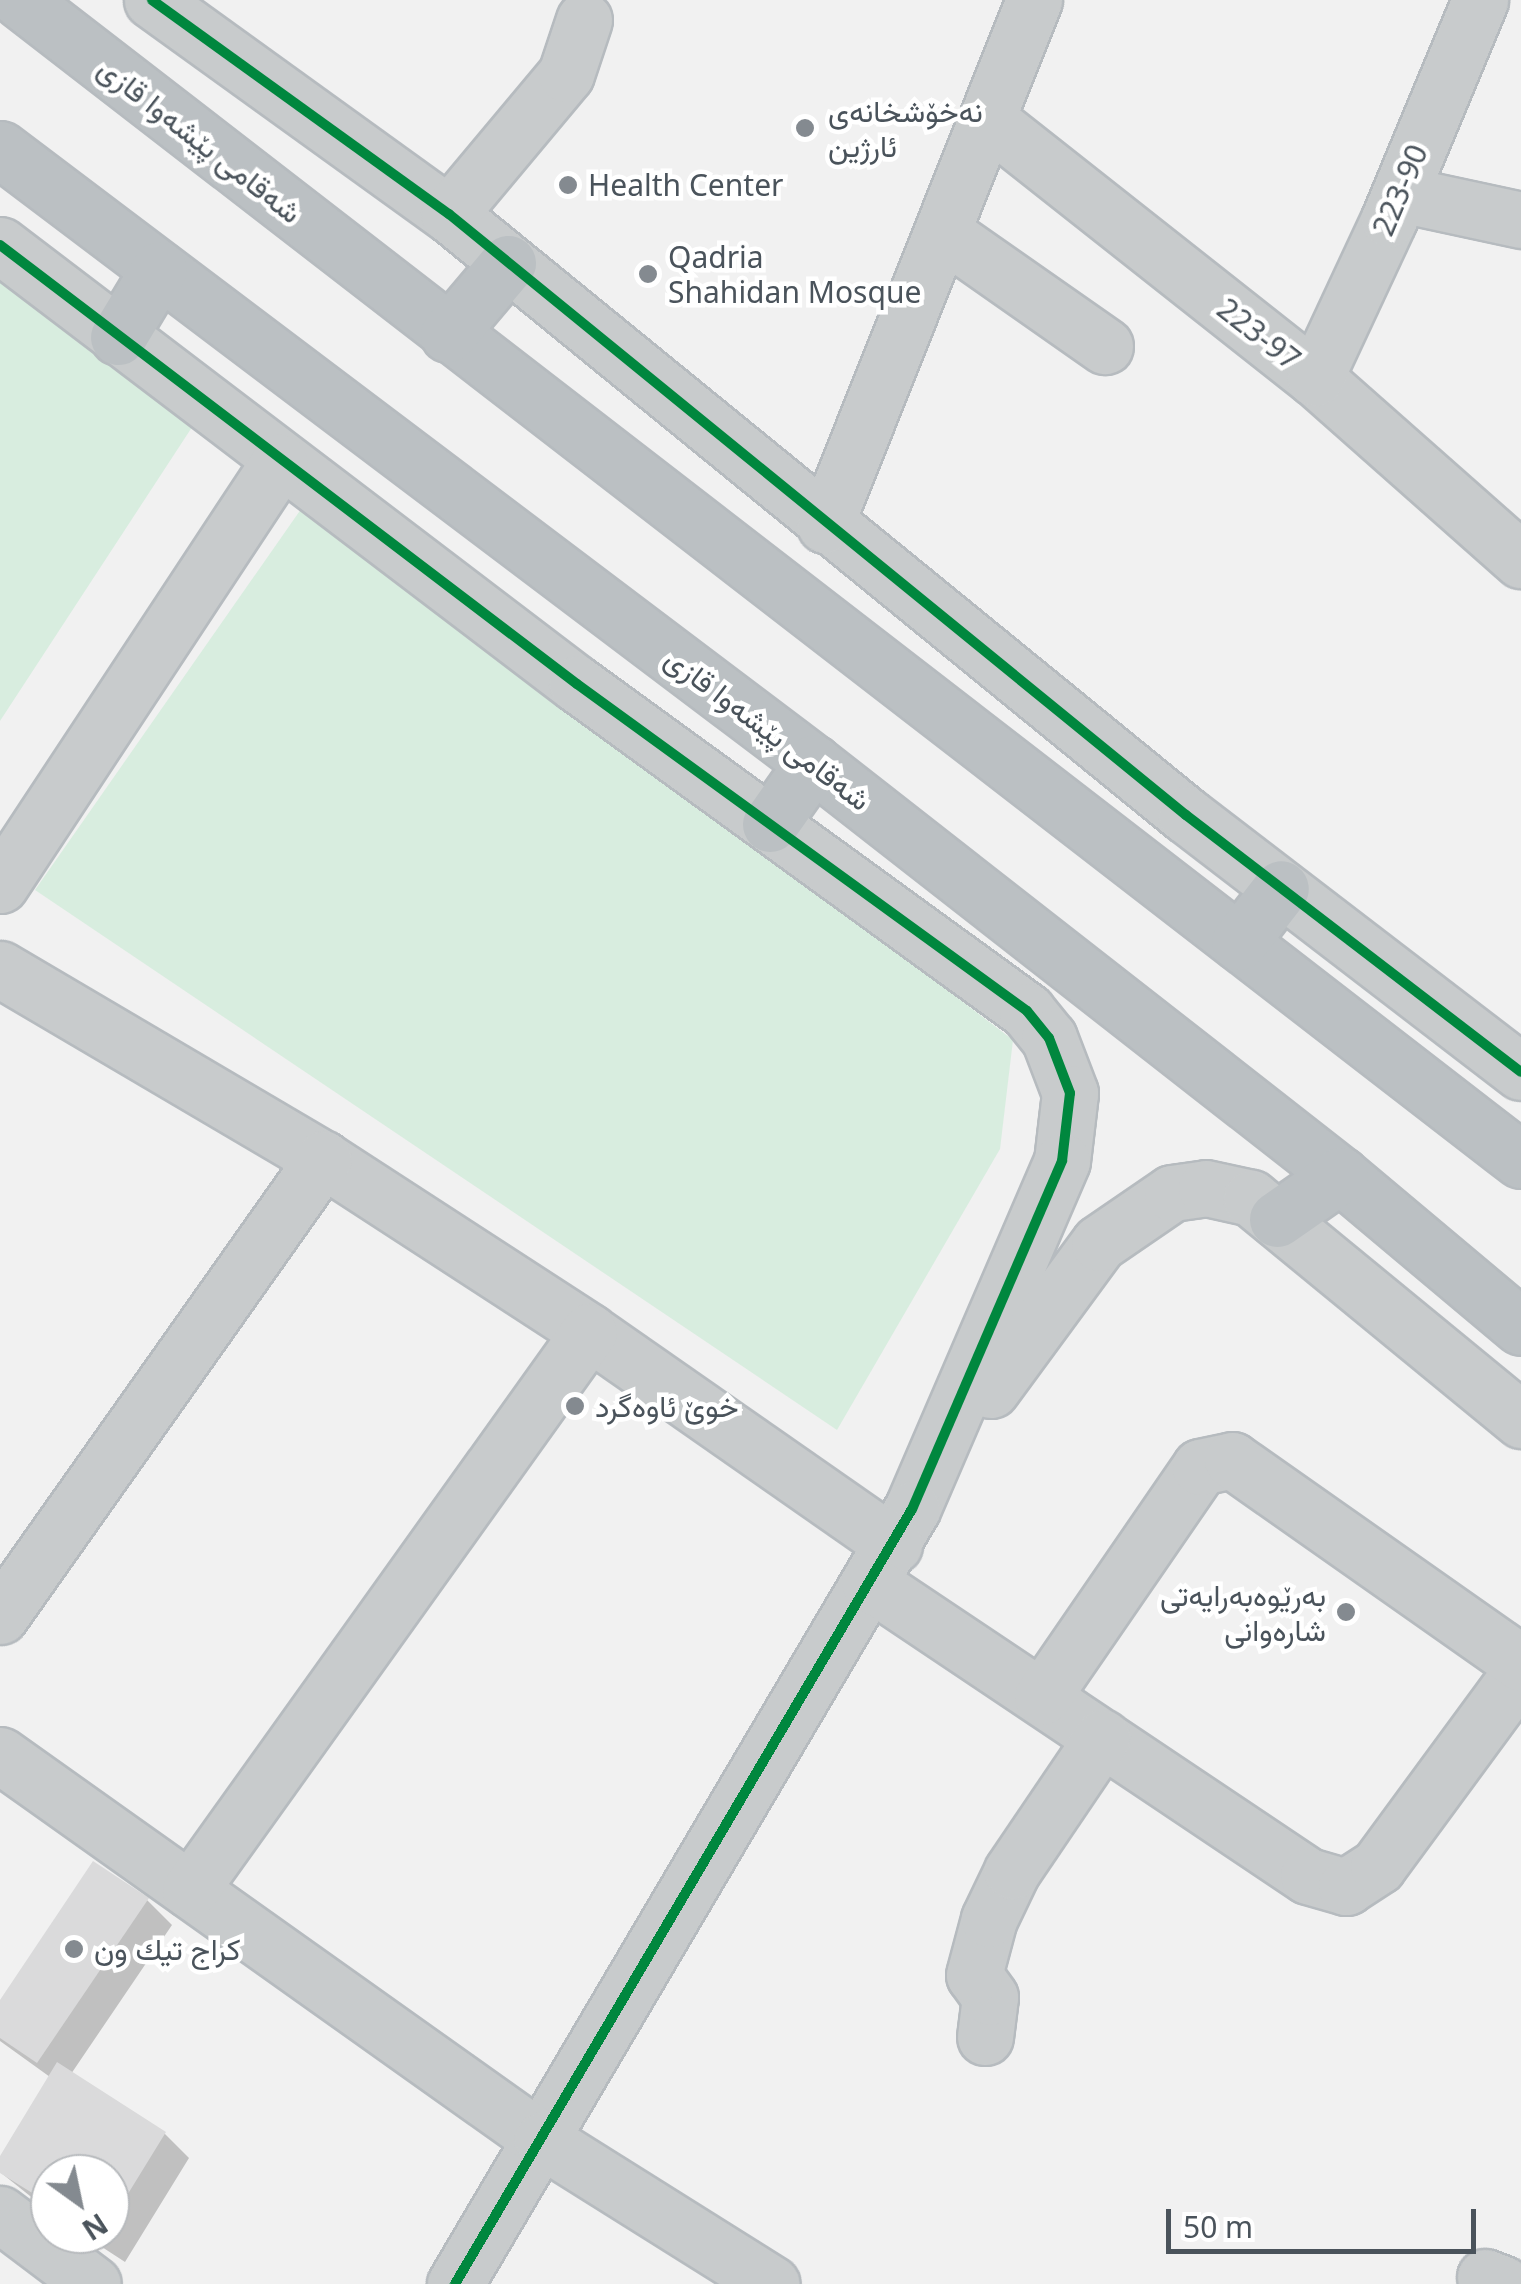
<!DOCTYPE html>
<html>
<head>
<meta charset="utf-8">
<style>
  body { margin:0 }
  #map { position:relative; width:1521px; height:2284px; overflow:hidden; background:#f1f1f1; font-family:"Noto Sans",Vazirmatn,sans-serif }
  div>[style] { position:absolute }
  .green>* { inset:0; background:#d8eddf }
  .shadow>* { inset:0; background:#0003 }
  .building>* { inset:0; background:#dadadb }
  .roads { filter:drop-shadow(2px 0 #b6bbbf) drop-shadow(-2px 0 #b6bbbf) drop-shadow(0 2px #b6bbbf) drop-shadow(0 -2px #b6bbbf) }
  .minor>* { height:55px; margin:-27.5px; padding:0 27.5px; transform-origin:27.5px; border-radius:27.5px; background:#c8cbcc }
  .highway>* { height:55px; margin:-27.5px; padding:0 27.5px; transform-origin:27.5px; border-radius:27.5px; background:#bbc0c3 }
  .cycleway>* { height:10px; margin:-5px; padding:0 5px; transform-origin:5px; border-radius:5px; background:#00873e }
  .dots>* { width:28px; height:28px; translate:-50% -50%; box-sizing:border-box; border:5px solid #fff; border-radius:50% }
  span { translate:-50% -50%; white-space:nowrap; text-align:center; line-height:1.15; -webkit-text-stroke:9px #fff; paint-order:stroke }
  .poi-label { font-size:30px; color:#4a535b }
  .left { translate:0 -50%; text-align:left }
  .right { translate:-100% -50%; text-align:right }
  .street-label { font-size:30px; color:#4a535b }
  .north { position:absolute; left:30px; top:2154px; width:100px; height:100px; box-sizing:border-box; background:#fff; border:2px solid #b7babd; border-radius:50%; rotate:147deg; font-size:28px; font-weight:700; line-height:40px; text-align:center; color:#4a535b }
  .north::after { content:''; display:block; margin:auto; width:35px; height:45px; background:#848a90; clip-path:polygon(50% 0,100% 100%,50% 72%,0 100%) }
  .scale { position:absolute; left:1166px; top:2209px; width:310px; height:45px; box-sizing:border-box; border:5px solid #4a535b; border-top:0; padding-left:12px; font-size:30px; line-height:35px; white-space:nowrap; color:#4a535b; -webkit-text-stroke:8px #fff; paint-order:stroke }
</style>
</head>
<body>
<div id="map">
  <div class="green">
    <div style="clip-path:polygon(0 267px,198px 418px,0 721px)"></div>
    <div style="clip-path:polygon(306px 502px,1013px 1040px,1000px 1149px,837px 1430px,35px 890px)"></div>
  </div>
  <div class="shadow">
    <div style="clip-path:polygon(147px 1900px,172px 1925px,71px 2074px,165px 2134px,189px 2158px,125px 2262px,82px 2234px,110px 2234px,110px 2174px,50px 2174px,50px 2212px,0 2172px,0 2161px,50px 2077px,0 2041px,0 2004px)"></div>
  </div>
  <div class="building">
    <div style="clip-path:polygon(93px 1861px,149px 1898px,37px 2063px,0 2038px,0 2000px)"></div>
    <div style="clip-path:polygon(57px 2062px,166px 2132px,110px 2223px,110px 2174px,50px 2174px,50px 2204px,0 2173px,0 2156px)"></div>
  </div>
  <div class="roads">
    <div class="minor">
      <div style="left:152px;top:0;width:366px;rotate:35.8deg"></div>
      <div style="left:449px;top:214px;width:951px;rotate:39.2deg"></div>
      <div style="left:1186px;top:815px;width:422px;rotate:37.5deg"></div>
      <div style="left:987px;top:119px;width:418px;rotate:38.3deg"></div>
      <div style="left:1315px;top:378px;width:275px;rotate:41.5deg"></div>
      <div style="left:1400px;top:194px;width:124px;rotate:12.1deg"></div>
      <div style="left:449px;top:214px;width:182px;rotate:-50.1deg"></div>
      <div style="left:566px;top:74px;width:57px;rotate:-71.6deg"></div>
      <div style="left:942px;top:232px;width:199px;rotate:35deg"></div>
      <div style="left:0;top:245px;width:725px;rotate:37.27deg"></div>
      <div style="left:577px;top:684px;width:556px;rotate:36deg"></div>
      <div style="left:1027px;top:1011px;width:35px;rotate:51deg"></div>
      <div style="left:1049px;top:1038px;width:59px;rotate:69.1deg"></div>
      <div style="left:1070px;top:1093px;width:68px;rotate:96.7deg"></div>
      <div style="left:1062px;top:1161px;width:379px;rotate:113.3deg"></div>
      <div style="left:912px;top:1509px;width:900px;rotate:120.53deg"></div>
      <div style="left:1315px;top:378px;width:175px;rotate:-65deg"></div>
      <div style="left:1389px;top:219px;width:237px;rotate:-67.4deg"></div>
      <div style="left:825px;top:525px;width:565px;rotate:-68.29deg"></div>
      <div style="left:0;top:885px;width:507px;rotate:-56.59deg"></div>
      <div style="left:0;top:969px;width:375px;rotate:30.5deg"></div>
      <div style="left:323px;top:1159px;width:317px;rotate:33deg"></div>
      <div style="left:589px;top:1332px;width:372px;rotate:34.9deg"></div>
      <div style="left:991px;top:1390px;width:182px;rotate:-53.7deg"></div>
      <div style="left:1099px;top:1243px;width:88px;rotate:-34.4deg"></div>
      <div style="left:1172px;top:1193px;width:34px;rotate:-8deg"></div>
      <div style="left:1206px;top:1188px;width:46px;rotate:12.5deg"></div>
      <div style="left:1251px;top:1198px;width:350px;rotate:39.4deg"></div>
      <div style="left:869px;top:1582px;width:528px;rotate:33.81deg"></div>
      <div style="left:1308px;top:1876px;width:40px;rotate:16deg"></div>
      <div style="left:1346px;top:1887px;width:38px;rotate:-33deg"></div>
      <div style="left:1378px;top:1866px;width:242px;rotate:-53.7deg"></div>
      <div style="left:0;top:1616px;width:560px;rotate:-54.75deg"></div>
      <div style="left:1042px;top:1697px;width:279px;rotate:-55.5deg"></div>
      <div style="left:1200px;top:1467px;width:33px;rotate:-12deg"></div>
      <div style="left:1232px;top:1460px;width:353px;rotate:35.1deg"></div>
      <div style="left:0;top:1755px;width:665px;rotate:35.39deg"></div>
      <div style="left:542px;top:2140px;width:271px;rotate:32.1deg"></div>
      <div style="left:190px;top:1890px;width:686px;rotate:-54.43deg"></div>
      <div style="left:985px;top:2037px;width:40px;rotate:-82.9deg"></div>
      <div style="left:990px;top:1997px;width:27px;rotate:-126deg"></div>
      <div style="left:974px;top:1975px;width:58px;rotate:-75deg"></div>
      <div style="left:989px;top:1919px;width:53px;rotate:-64.4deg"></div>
      <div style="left:1012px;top:1871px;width:161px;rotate:-55.9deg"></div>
      <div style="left:0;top:2214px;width:116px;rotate:37deg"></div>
      <div style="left:1485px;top:2277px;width:19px;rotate:21deg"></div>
    </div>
    <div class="highway">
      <div style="left:20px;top:0;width:1897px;rotate:37.7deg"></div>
      <div style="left:0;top:149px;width:1019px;rotate:37.06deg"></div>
      <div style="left:813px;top:763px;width:669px;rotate:38.02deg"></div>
      <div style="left:1340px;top:1175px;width:236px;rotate:40deg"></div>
      <div style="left:448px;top:334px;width:93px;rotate:-49.8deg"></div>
      <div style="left:118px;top:337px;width:79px;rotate:-58.9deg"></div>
      <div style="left:770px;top:824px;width:75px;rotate:-54.8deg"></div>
      <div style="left:1239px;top:942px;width:68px;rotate:-52.1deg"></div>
      <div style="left:1277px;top:1219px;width:77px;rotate:-34.9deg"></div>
    </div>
  </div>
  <div class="cycleway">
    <div style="left:152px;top:0;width:366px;rotate:35.8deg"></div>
    <div style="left:449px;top:214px;width:951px;rotate:39.2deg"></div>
    <div style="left:1186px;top:815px;width:422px;rotate:37.5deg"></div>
    <div style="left:0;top:245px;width:725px;rotate:37.27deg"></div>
    <div style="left:577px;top:684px;width:556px;rotate:36deg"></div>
    <div style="left:1027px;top:1011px;width:35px;rotate:51deg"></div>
    <div style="left:1049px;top:1038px;width:59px;rotate:69.1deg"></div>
    <div style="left:1070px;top:1093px;width:68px;rotate:96.7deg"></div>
    <div style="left:1062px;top:1161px;width:379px;rotate:113.3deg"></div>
    <div style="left:912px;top:1509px;width:900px;rotate:120.53deg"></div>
  </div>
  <div class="dots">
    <div style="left:805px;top:128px;background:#848a90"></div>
    <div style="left:568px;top:185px;background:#848a90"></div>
    <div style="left:648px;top:274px;background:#848a90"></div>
    <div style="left:575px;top:1406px;background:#848a90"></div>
    <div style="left:1346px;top:1612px;background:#848a90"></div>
    <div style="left:74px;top:1949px;background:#848a90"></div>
  </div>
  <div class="poi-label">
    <span class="left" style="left:828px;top:128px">نەخۆشخانەی<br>ئارژین</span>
    <span class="left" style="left:588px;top:185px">Health Center</span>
    <span class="left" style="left:668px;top:274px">Qadria<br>Shahidan Mosque</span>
    <span class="left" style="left:595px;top:1406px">خوێ ئاوەگرد</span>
    <span class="right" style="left:1326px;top:1612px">بەرێوەبەرایەتی<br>شارەوانی</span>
    <span class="left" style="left:94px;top:1949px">كراج تيك ون</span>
  </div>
  <div class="street-label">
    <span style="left:200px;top:140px;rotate:38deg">شەقامی پێشەوا قازی</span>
    <span style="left:1400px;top:190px;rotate:-67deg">223-90</span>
    <span style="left:1259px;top:334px;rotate:38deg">223-97</span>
    <span style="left:768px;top:729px;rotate:37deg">شەقامی پێشەوا قازی</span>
  </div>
  <div class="north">N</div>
  <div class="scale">50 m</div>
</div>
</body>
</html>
